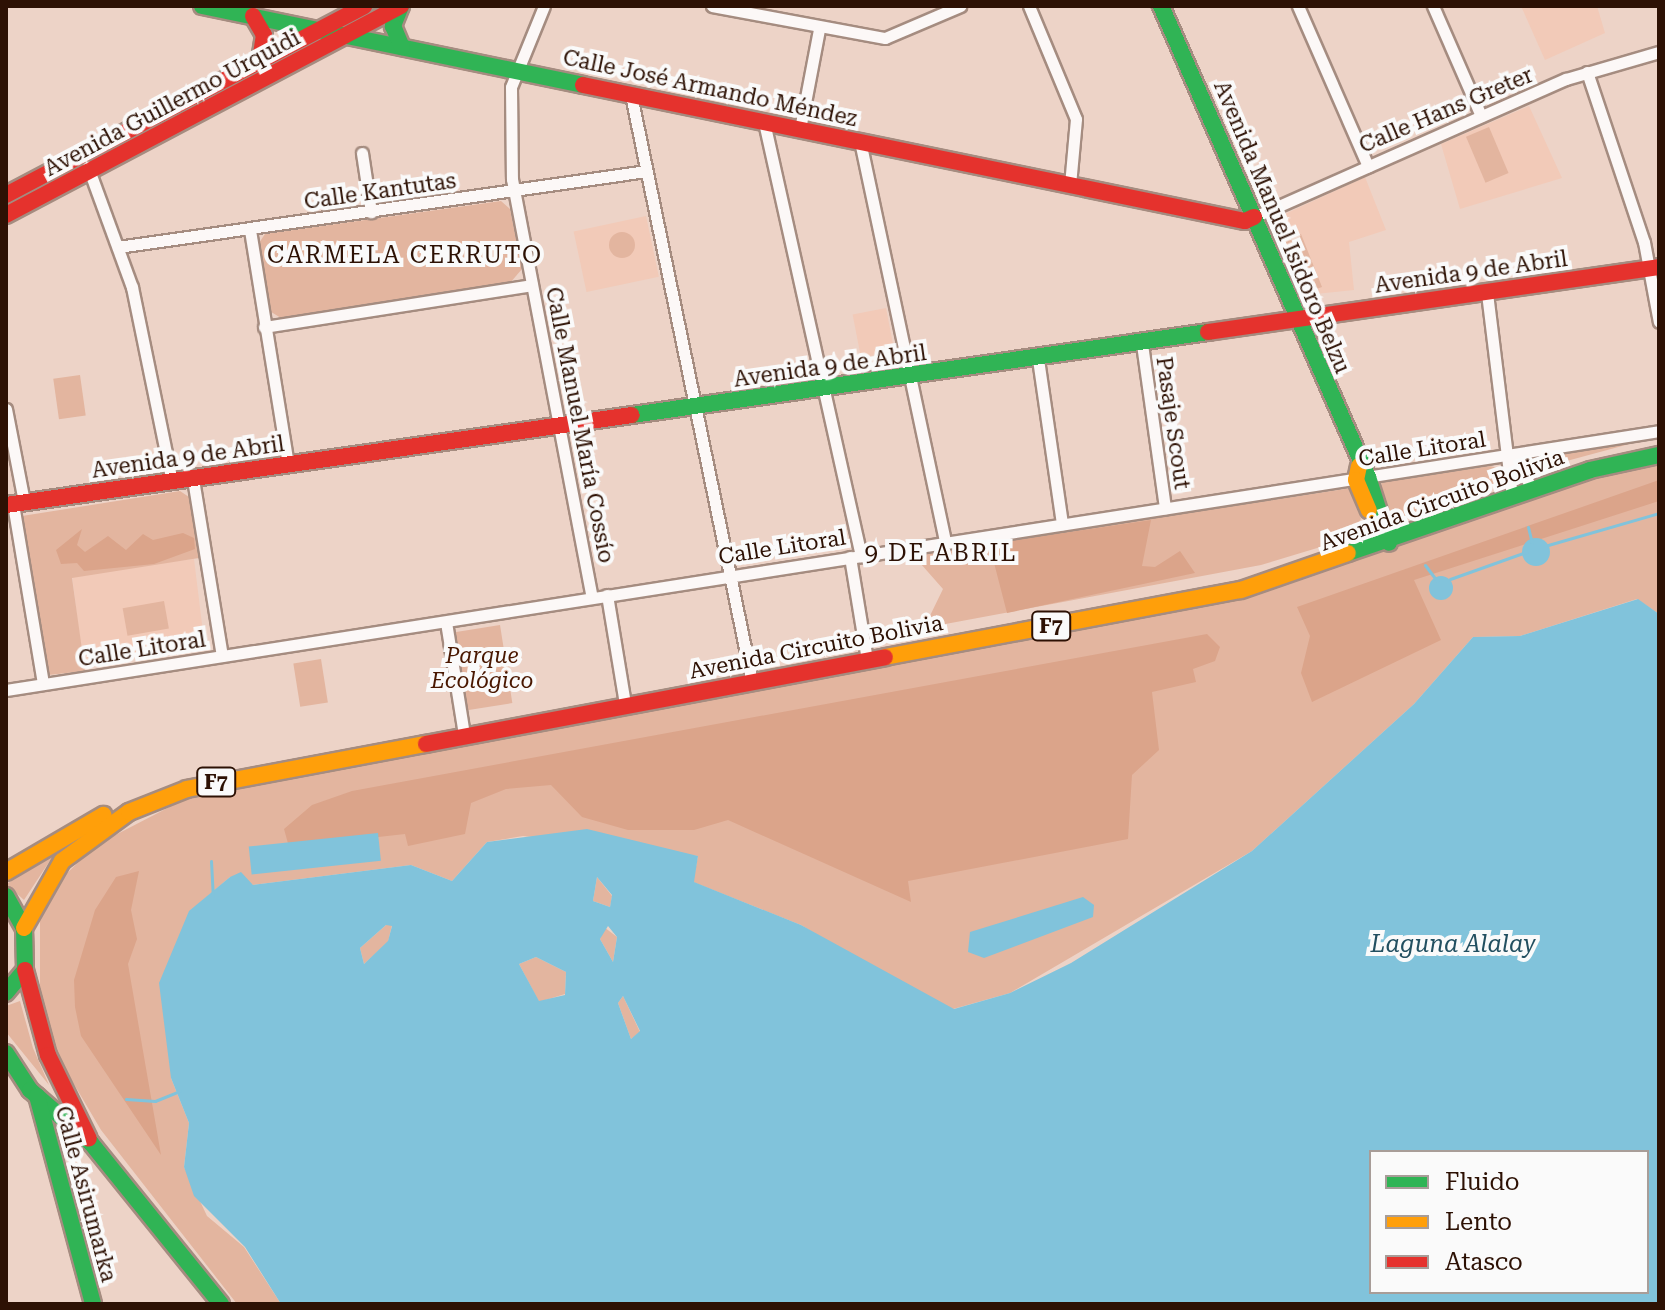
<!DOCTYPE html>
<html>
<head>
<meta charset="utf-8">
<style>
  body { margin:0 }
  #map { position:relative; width:1665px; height:1310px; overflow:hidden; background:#edd3c7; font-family:"Roboto Serif",serif }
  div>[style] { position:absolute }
  .built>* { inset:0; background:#f2cab8; transform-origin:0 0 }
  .green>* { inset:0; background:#e3b59f; transform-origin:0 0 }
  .round { border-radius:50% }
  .forest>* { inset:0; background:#dba48a }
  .water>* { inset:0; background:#81c3db; transform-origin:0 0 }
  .stream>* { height:3px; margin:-1.5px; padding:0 1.5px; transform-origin:1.5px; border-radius:1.5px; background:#81c3db }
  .roads { filter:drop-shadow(2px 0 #a58c80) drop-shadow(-2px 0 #a58c80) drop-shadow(0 2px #a58c80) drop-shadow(0 -2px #a58c80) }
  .street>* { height:11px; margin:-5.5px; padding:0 5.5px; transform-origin:5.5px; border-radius:5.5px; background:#fcf8f7 }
  .fast>* { height:16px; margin:-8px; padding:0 8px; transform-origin:8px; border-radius:8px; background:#30b455 }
  .slow>* { height:16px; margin:-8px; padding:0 8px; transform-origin:8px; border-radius:8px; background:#ff9f0a }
  .jam>* { height:16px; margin:-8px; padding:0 8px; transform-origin:8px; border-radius:8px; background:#e5322d }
  span { translate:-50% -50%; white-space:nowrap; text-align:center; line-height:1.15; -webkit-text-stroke:8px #fafafa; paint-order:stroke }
  .shield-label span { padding:2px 6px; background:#fafafa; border:2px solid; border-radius:6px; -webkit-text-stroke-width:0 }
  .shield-label { font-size:20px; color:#2d1104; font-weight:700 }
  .street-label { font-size:22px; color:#2d1104 }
  .park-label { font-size:22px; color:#491700; font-style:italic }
  .neighbourhood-label { font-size:24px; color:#2d1104; letter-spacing:2px }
  .water-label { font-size:24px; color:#224f60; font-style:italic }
  .frame { position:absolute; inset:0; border:8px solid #2d1104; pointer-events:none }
  .legend { position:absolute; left:1369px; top:1150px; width:280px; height:144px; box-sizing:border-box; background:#fafafa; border:2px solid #a89d98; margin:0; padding:10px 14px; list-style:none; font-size:24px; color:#2d1104 }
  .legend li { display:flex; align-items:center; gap:16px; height:40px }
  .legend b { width:40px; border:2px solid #a89d98 }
</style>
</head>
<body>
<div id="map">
  <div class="built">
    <div style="clip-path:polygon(1521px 6px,1597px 6px,1605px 33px,1545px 60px)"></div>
    <div style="clip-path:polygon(1529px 106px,1562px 178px,1460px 209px,1441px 144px)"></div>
    <div style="clip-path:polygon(1365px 177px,1386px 230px,1349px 242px,1354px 290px,1306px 295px,1272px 220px)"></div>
    <div style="left:646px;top:216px;width:62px;height:74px;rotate:78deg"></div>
    <div style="left:886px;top:308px;width:44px;height:34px;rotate:79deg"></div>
    <div style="left:194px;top:559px;width:88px;height:123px;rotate:83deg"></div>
  </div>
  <div class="green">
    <div style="left:1489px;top:127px;width:50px;height:25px;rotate:67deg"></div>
    <div style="clip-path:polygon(501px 201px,510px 209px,522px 269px,510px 283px,281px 318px,268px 310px,257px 246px,265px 234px)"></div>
    <div class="round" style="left:609px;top:232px;width:26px;height:26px"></div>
    <div style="clip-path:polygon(1301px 234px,1322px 287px,1308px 292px,1282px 242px)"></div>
    <div style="left:80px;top:375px;width:41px;height:27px;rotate:82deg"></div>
    <div style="clip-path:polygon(1659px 436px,1537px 469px,1527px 459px,1589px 446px)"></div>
    <div style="clip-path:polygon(1659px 463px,1659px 614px,1637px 599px,1520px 636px,1473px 637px,1414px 704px,1252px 851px,1010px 993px,953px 1009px,918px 995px,801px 925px,693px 882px,698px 856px,523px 836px,487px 842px,452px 881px,411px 865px,253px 885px,230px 877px,189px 912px,171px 1078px,189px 1123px,184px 1167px,207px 1216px,244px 1247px,281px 1304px,237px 1304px,101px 1130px,58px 1057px,40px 996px,40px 918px,61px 879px,96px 845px,183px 800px,1244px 597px,1585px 480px)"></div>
    <div style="clip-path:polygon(1490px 466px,1498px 468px,1498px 483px,1389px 524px,1381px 482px)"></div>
    <div style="clip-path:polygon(1351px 488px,1361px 519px,1347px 539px,1261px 565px,924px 628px,943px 589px,913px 555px)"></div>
    <div style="clip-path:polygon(180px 491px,189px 497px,199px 558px,72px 578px,85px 671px,48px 675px,22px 516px)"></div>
    <div style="left:164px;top:601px;width:28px;height:42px;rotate:80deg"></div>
    <div style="left:500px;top:625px;width:79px;height:49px;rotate:81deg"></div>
    <div style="left:321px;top:659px;width:44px;height:28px;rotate:81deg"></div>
    <div style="clip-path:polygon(53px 856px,24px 900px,6px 884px,8px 883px)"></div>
    <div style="clip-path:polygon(597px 877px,612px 896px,610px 907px,593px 901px)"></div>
    <div style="clip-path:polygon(386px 925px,392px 925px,388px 942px,364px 964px,360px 948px)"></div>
    <div style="clip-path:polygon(604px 927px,617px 937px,613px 962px,600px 939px)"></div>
    <div style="clip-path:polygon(536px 957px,566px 972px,565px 994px,539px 1002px,519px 964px)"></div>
    <div style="clip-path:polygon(623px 996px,640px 1032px,631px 1039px,618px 1003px)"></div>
    <div style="clip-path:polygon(20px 1001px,33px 1048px,49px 1085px,6px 1032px,6px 1006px)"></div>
  </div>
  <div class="forest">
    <div style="clip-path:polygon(1659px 480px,1659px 501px,1414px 580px,1441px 640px,1312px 702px,1301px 673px,1310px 636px,1297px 607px)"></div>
    <div style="clip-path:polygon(1151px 520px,1142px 566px,1155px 567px,1180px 551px,1195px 573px,1007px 613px,993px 559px,1002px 542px)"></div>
    <div style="clip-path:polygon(82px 529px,77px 545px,85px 552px,108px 536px,126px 550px,143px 534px,153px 540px,183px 533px,194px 538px,195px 549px,154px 564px,84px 571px,77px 563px,61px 564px,56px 550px)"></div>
    <div style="clip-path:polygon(1207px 634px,1220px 647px,1215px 661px,1193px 669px,1196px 682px,1152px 692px,1159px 750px,1132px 775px,1128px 839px,908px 881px,911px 902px,728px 820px,694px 830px,628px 830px,582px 817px,551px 785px,506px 789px,471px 803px,465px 834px,408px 846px,405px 834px,289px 847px,284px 829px,312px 805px,352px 791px)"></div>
    <div style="clip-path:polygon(139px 871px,131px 910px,137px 939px,128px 964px,161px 1155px,81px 1036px,75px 1007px,74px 980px,95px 910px,116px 877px)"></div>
  </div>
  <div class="water">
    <div class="round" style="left:1522px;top:538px;width:28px;height:28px"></div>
    <div class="round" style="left:1429px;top:576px;width:24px;height:24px"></div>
    <div style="clip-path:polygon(evenodd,1638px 599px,1659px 614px,1659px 1304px,281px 1304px,245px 1247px,194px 1196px,184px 1167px,189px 1123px,171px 1078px,159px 983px,189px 911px,230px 877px,241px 872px,253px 885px,411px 865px,452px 881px,487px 842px,587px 829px,698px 856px,694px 882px,801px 925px,954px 1009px,1010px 993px,1071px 963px,1252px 851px,1414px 704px,1473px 637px,1520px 636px,1638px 599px,597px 877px,612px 895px,610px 907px,593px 901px,597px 877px,1638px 599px,386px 925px,392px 926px,388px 941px,364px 964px,360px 948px,386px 925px,1638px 599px,608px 926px,617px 937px,613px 962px,600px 939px,608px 926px,1638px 599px,536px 957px,566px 972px,565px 995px,539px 1001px,519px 964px,536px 957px,1638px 599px,623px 996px,640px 1031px,631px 1039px,618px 1003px,623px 996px,1638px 599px,1647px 1152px,1647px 1292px,1371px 1292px,1371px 1152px,1647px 1152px)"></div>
    <div style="left:378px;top:833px;width:28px;height:130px;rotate:84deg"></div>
    <div style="clip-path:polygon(1083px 897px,1094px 905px,1093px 917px,984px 958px,968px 952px,970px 932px)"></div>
  </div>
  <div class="stream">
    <div style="left:1516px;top:472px;width:9px;rotate:77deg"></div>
    <div style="left:1528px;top:527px;width:16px;rotate:76deg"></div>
    <div style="left:1548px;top:545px;width:116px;rotate:-16.1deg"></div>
    <div style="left:1425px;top:565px;width:20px;rotate:53deg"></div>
    <div style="left:1450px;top:579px;width:81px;rotate:-19.6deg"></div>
    <div style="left:211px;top:861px;width:35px;rotate:87deg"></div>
    <div style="left:126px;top:1099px;width:29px;rotate:4deg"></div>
    <div style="left:155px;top:1101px;width:27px;rotate:-22deg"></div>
  </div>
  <div class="roads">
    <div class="street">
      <div style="left:544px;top:6px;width:87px;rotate:112.2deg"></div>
      <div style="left:511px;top:87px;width:92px;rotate:89.4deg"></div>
      <div style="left:512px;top:179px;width:426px;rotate:79.2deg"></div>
      <div style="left:712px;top:6px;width:176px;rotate:10.5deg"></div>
      <div style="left:885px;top:38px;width:82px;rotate:-23.1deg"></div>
      <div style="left:1029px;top:6px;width:122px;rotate:67.4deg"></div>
      <div style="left:1076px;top:119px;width:66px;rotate:95.2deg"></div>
      <div style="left:1298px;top:6px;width:175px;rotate:66.4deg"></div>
      <div style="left:1433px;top:6px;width:120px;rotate:66.4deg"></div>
      <div style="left:1587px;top:72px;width:179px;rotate:71.5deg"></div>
      <div style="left:1644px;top:242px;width:81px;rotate:79.4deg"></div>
      <div style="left:631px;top:95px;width:599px;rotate:78.35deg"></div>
      <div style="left:764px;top:122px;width:445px;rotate:77.4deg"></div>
      <div style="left:800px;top:129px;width:102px;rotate:-79.2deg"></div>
      <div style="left:860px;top:141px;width:410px;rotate:78deg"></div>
      <div style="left:362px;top:153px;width:60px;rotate:81.3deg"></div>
      <div style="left:88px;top:167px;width:128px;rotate:69.9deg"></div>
      <div style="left:132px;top:287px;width:199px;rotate:78.4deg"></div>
      <div style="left:1254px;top:217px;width:341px;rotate:-23.9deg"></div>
      <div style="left:1566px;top:79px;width:97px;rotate:-16.2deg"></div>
      <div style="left:250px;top:230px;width:238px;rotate:80.8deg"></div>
      <div style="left:118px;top:247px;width:533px;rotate:-8.19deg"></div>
      <div style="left:1487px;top:293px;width:206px;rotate:83deg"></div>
      <div style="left:264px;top:327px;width:271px;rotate:-8.9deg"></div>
      <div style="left:1142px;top:344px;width:166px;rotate:82deg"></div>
      <div style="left:1038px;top:359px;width:167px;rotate:81.7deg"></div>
      <div style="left:6px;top:409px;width:95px;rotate:79deg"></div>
      <div style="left:1512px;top:455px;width:41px;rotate:59deg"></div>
      <div style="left:193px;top:479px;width:179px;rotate:80.7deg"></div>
      <div style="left:13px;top:504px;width:182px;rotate:80.5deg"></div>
      <div style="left:850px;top:557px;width:104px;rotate:80.6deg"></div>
      <div style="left:607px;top:595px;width:110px;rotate:80.6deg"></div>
      <div style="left:446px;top:622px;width:113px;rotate:80.9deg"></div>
      <div style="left:6px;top:690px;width:1673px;rotate:-8.9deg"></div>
    </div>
    <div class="fast">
      <div style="left:202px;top:6px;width:389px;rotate:11.7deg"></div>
      <div style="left:401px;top:6px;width:22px;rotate:112deg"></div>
      <div style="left:393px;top:26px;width:23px;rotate:67deg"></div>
      <div style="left:1161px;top:6px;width:514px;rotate:66.27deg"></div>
      <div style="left:1368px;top:477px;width:69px;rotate:72.3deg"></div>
      <div style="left:632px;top:415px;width:582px;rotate:-8.2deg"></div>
      <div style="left:1348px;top:553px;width:256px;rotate:-18.9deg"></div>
      <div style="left:1590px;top:470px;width:71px;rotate:-12.3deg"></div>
      <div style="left:6px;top:896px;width:37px;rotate:61deg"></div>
      <div style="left:24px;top:928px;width:42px;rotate:88.6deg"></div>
      <div style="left:25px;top:970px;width:30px;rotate:130deg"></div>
      <div style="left:6px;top:1053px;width:44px;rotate:57deg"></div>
      <div style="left:30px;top:1090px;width:81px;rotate:41deg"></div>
      <div style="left:91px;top:1143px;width:207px;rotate:51.1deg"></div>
      <div style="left:37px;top:1096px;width:215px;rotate:74.9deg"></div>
    </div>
    <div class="slow">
      <div style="left:1359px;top:466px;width:14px;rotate:102deg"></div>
      <div style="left:1356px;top:480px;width:33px;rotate:67deg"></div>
      <div style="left:885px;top:657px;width:362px;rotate:-10.7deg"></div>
      <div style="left:1241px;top:590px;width:113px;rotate:-19.1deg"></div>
      <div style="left:6px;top:872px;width:113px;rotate:-30.4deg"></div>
      <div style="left:24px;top:928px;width:77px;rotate:-60.4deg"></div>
      <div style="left:62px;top:861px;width:83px;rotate:-36.2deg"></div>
      <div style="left:129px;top:812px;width:62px;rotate:-21.6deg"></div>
      <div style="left:187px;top:789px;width:243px;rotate:-10.7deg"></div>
    </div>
    <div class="jam">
      <div style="left:253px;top:16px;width:22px;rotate:60deg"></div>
      <div style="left:264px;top:35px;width:26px;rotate:99deg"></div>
      <div style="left:583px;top:85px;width:676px;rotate:11.61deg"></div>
      <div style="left:1245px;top:221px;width:10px;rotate:-24deg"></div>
      <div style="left:6px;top:195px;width:405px;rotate:-27.8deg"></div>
      <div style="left:6px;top:215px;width:447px;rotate:-27.9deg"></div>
      <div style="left:1208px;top:332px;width:456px;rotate:-8.2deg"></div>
      <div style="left:6px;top:505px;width:632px;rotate:-8.18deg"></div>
      <div style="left:426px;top:744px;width:467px;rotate:-10.7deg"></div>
      <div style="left:25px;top:970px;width:88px;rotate:74.9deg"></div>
      <div style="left:48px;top:1055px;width:93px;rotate:64deg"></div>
    </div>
  </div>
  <div class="shield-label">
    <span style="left:1051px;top:626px">F7</span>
    <span style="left:216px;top:782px">F7</span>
  </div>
  <div class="street-label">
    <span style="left:710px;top:88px;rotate:12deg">Calle José Armando Méndez</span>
    <span style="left:172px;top:103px;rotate:-28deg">Avenida Guillermo Urquidi</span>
    <span style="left:1446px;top:110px;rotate:-23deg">Calle Hans Greter</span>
    <span style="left:380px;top:191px;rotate:-8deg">Calle Kantutas</span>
    <span style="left:1282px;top:227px;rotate:67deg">Avenida Manuel Isidoro Belzu</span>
    <span style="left:1471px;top:272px;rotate:-8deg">Avenida 9 de Abril</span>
    <span style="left:830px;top:366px;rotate:-8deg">Avenida 9 de Abril</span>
    <span style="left:1173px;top:423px;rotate:82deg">Pasaje Scout</span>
    <span style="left:580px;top:425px;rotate:79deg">Calle Manuel María Cossío</span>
    <span style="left:1422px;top:449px;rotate:-9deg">Calle Litoral</span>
    <span style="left:188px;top:457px;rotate:-8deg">Avenida 9 de Abril</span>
    <span style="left:1442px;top:500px;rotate:-20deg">Avenida Circuito Bolivia</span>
    <span style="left:782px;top:547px;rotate:-9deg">Calle Litoral</span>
    <span style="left:816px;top:647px;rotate:-11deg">Avenida Circuito Bolivia</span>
    <span style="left:142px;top:649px;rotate:-9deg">Calle Litoral</span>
    <span style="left:86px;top:1194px;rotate:75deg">Calle Asirumarka</span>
  </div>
  <div class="park-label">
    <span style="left:482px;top:668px">Parque<br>Ecológico</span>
  </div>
  <div class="neighbourhood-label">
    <span style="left:405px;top:256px">CARMELA CERRUTO</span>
    <span style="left:941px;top:554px">9 DE ABRIL</span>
  </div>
  <div class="water-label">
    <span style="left:1453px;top:945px">Laguna Alalay</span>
  </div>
  <div class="frame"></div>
  <ul class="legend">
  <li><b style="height:10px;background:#30b455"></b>Fluido</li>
  <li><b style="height:10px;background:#ff9f0a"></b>Lento</li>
  <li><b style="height:10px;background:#e5322d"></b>Atasco</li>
  </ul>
</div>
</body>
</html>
